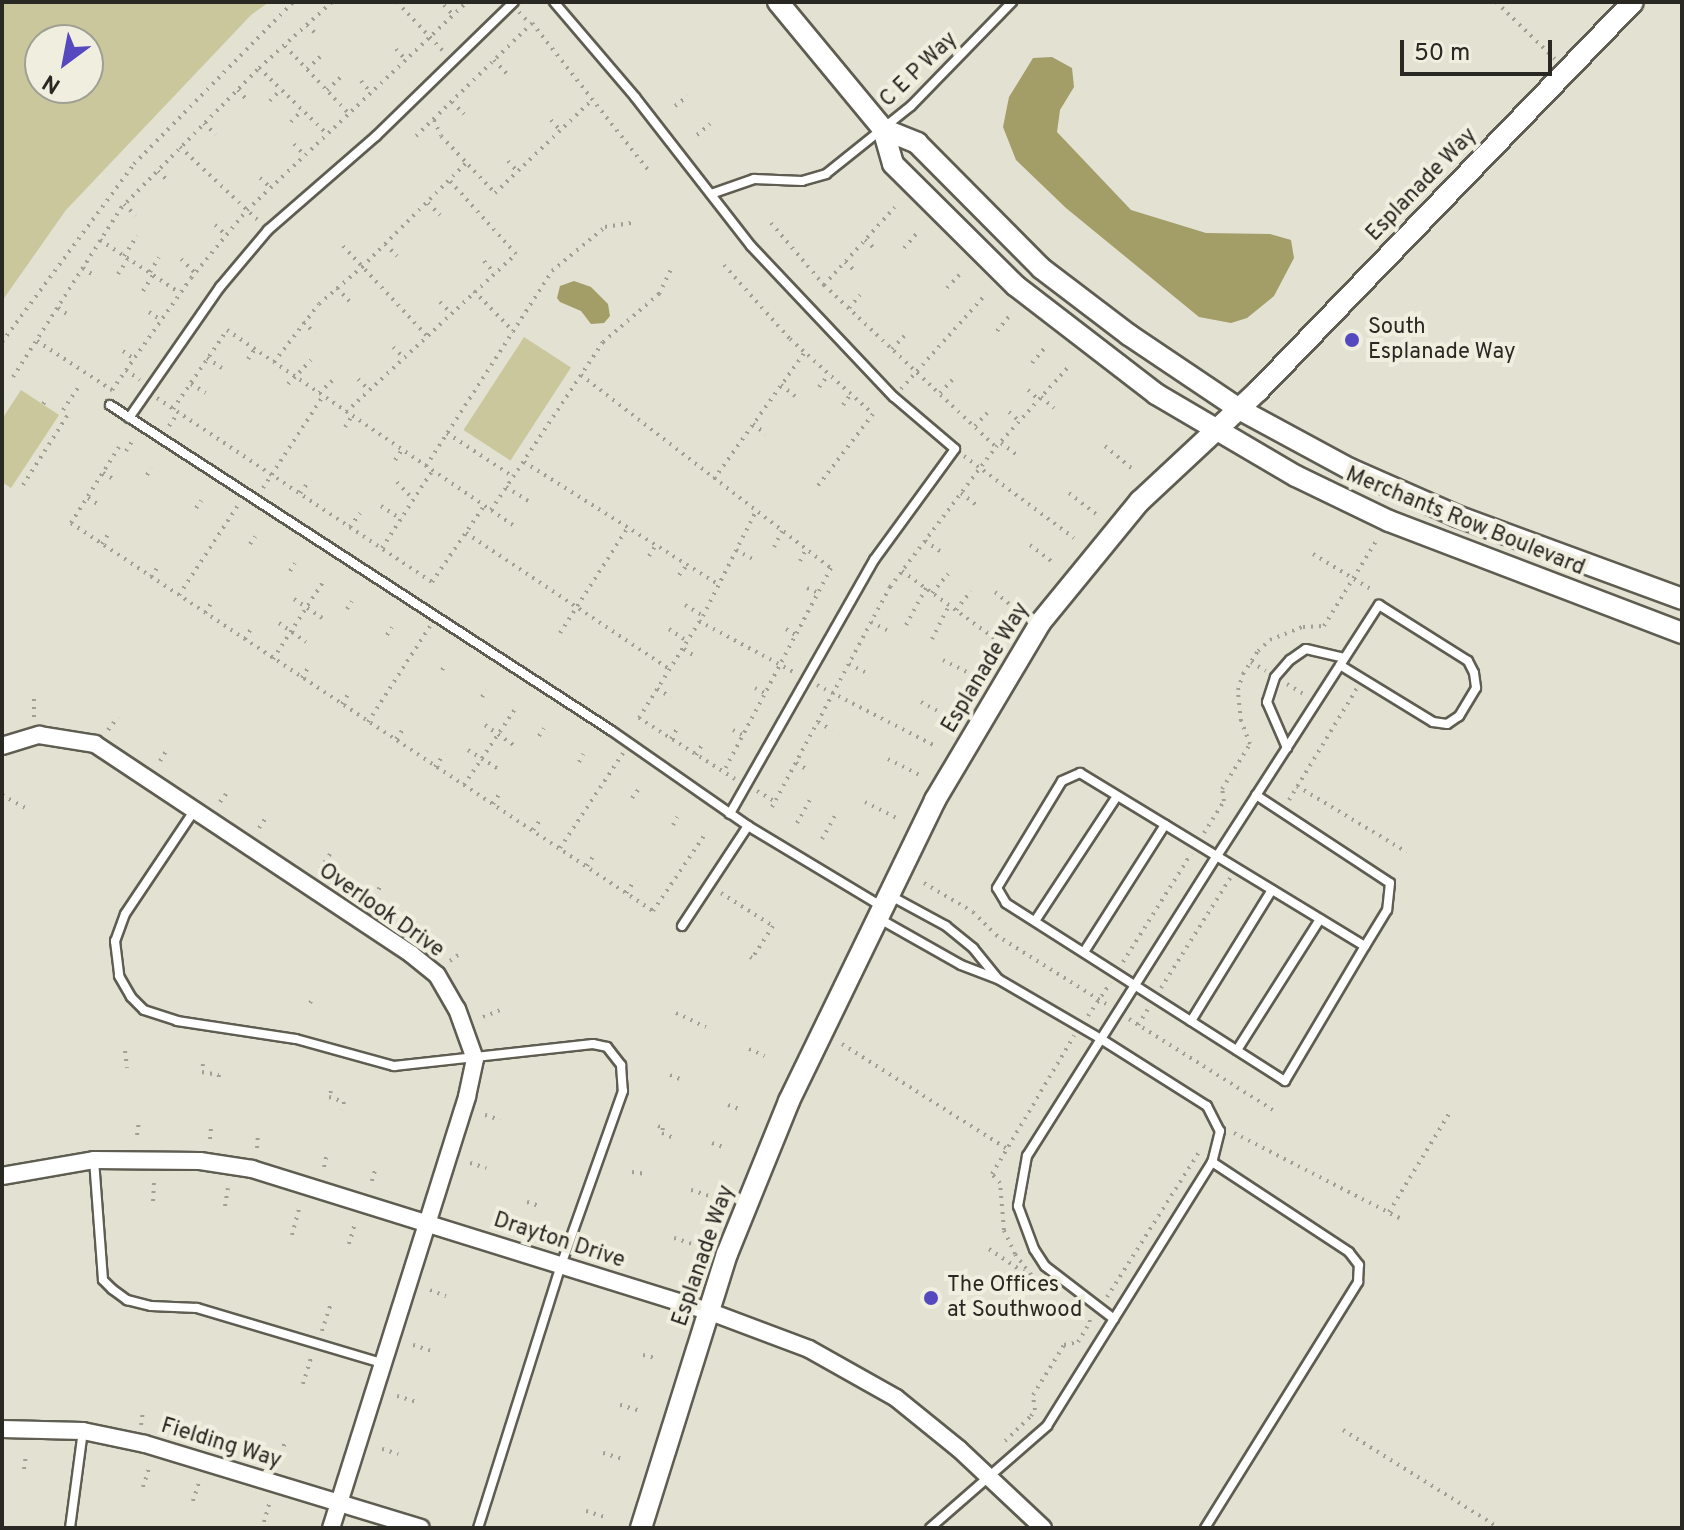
<!DOCTYPE html>
<html>
<head>
<meta charset="utf-8">
<style>
  body { margin:0 }
  #map { position:relative; width:1684px; height:1530px; overflow:hidden; background:#e2e1d2; font-family:Overpass,sans-serif }
  div>[style] { position:absolute }
  .green>* { inset:0; background:#cbc79c; transform-origin:0 0 }
  .water>* { inset:0; background:#a39d67 }
  .path>* { height:4px; margin-top:-2px; transform-origin:0; background:repeating-linear-gradient(90deg,#a09f94 0 2px,transparent 0 8px) }
  .roads { filter:drop-shadow(2px 0 #5f5d51) drop-shadow(-2px 0 #5f5d51) drop-shadow(0 2px #5f5d51) drop-shadow(0 -2px #5f5d51) }
  .service>* { height:8px; margin:-4px; padding:0 4px; transform-origin:4px; border-radius:4px; background:#fff }
  .minor>* { height:16px; margin:-8px; padding:0 8px; transform-origin:8px; border-radius:8px; background:#fff }
  .tertiary>* { height:20px; margin:-10px; padding:0 10px; transform-origin:10px; border-radius:10px; background:#fff }
  .dots>* { width:22px; height:22px; translate:-50% -50%; box-sizing:border-box; border:4px solid #efeedf; border-radius:50% }
  span { translate:-50% -50%; white-space:nowrap; text-align:center; line-height:1.15; -webkit-text-stroke:8px #efeedf; paint-order:stroke }
  .street-label { font-size:22px; color:#292823 }
  .poi-label { font-size:22px; color:#292823 }
  .left { translate:0 -50%; text-align:left }
  .frame { position:absolute; inset:0; border:4px solid #292823; pointer-events:none }
  .north { position:absolute; left:24px; top:24px; width:80px; height:80px; box-sizing:border-box; background:#efeedf; border:2px solid #a09f94; border-radius:50%; rotate:212deg; font-size:22px; font-weight:700; line-height:32px; text-align:center; color:#292823 }
  .north::after { content:''; display:block; margin:auto; width:28px; height:36px; background:#5648bf; clip-path:polygon(50% 0,100% 100%,50% 72%,0 100%) }
  .scale { position:absolute; left:1400px; top:40px; width:152px; height:36px; box-sizing:border-box; border:4px solid #292823; border-top:0; padding-left:10px; font-size:24px; line-height:28px; white-space:nowrap; color:#292823; -webkit-text-stroke:6px #efeedf; paint-order:stroke }
</style>
</head>
<body>
<div id="map">
  <div class="green">
    <div style="clip-path:polygon(evenodd,2px 2px,269px 2px,251px 15px,66px 210px,2px 301px,2px 2px,40px 40px,88px 40px,88px 88px,40px 88px,40px 40px)"></div>
    <div style="left:524px;top:337px;width:56px;height:111px;rotate:33deg"></div>
    <div style="clip-path:polygon(21px 390px,59px 415px,11px 488px,2px 482px,2px 419px)"></div>
  </div>
  <div class="water">
    <div style="clip-path:polygon(1052px 57px,1072px 68px,1074px 87px,1060px 110px,1057px 132px,1131px 210px,1206px 233px,1270px 234px,1291px 240px,1294px 258px,1274px 296px,1247px 318px,1231px 323px,1199px 317px,1066px 208px,1016px 160px,1003px 127px,1009px 97px,1033px 58px)"></div>
    <div style="clip-path:polygon(574px 281px,591px 287px,608px 304px,610px 316px,604px 323px,591px 324px,581px 311px,560px 302px,557px 298px,560px 286px)"></div>
  </div>
  <div class="path">
    <div style="left:352px;top:2px;width:1px;rotate:90deg"></div>
    <div style="left:397px;top:2px;width:67px;rotate:46.8deg"></div>
    <div style="left:1496px;top:2px;width:82px;rotate:44deg"></div>
    <div style="left:444px;top:5px;width:13px;rotate:48deg"></div>
    <div style="left:519px;top:12px;width:16px;rotate:47deg"></div>
    <div style="left:307px;top:25px;width:14px;rotate:45deg"></div>
    <div style="left:285px;top:46px;width:93px;rotate:46.7deg"></div>
    <div style="left:396px;top:49px;width:15px;rotate:48deg"></div>
    <div style="left:494px;top:60px;width:19px;rotate:47deg"></div>
    <div style="left:259px;top:68px;width:95px;rotate:44.1deg"></div>
    <div style="left:307px;top:69px;width:18px;rotate:-43deg"></div>
    <div style="left:361px;top:81px;width:16px;rotate:50deg"></div>
    <div style="left:238px;top:90px;width:13px;rotate:48deg"></div>
    <div style="left:327px;top:90px;width:18px;rotate:-43deg"></div>
    <div style="left:270px;top:101px;width:16px;rotate:-47deg"></div>
    <div style="left:452px;top:102px;width:17px;rotate:45deg"></div>
    <div style="left:675px;top:106px;width:16px;rotate:-38deg"></div>
    <div style="left:434px;top:120px;width:17px;rotate:66deg"></div>
    <div style="left:441px;top:136px;width:79px;rotate:46.5deg"></div>
    <div style="left:495px;top:193px;width:134px;rotate:-43.8deg"></div>
    <div style="left:551px;top:120px;width:13px;rotate:48deg"></div>
    <div style="left:291px;top:122px;width:16px;rotate:-47deg"></div>
    <div style="left:204px;top:123px;width:16px;rotate:45deg"></div>
    <div style="left:697px;top:135px;width:17px;rotate:-40deg"></div>
    <div style="left:416px;top:136px;width:162px;rotate:-44.2deg"></div>
    <div style="left:532px;top:23px;width:187px;rotate:51.7deg"></div>
    <div style="left:294px;top:144px;width:16px;rotate:47deg"></div>
    <div style="left:180px;top:147px;width:110px;rotate:43.2deg"></div>
    <div style="left:508px;top:161px;width:13px;rotate:48deg"></div>
    <div style="left:158px;top:171px;width:14px;rotate:45deg"></div>
    <div style="left:260px;top:178px;width:15px;rotate:42deg"></div>
    <div style="left:428px;top:203px;width:17px;rotate:45deg"></div>
    <div style="left:124px;top:204px;width:16px;rotate:45deg"></div>
    <div style="left:771px;top:223px;width:82px;rotate:49.5deg"></div>
    <div style="left:824px;top:285px;width:236px;rotate:43.3deg"></div>
    <div style="left:215px;top:225px;width:13px;rotate:42deg"></div>
    <div style="left:100px;top:240px;width:96px;rotate:33.5deg"></div>
    <div style="left:865px;top:240px;width:13px;rotate:42deg"></div>
    <div style="left:385px;top:244px;width:17px;rotate:45deg"></div>
    <div style="left:343px;top:246px;width:122px;rotate:47deg"></div>
    <div style="left:904px;top:248px;width:23px;rotate:-49deg"></div>
    <div style="left:124px;top:256px;width:24px;rotate:-57deg"></div>
    <div style="left:181px;top:259px;width:20px;rotate:45deg"></div>
    <div style="left:484px;top:261px;width:16px;rotate:50deg"></div>
    <div style="left:845px;top:262px;width:12px;rotate:42deg"></div>
    <div style="left:724px;top:265px;width:99px;rotate:48.3deg"></div>
    <div style="left:790px;top:339px;width:112px;rotate:42.1deg"></div>
    <div style="left:873px;top:414px;width:92px;rotate:127.5deg"></div>
    <div style="left:83px;top:268px;width:16px;rotate:35deg"></div>
    <div style="left:150px;top:272px;width:17px;rotate:-59deg"></div>
    <div style="left:118px;top:274px;width:17px;rotate:-57deg"></div>
    <div style="left:824px;top:285px;width:105px;rotate:-47.7deg"></div>
    <div style="left:337px;top:288px;width:18px;rotate:47deg"></div>
    <div style="left:947px;top:288px;width:21px;rotate:-47deg"></div>
    <div style="left:143px;top:291px;width:19px;rotate:-58deg"></div>
    <div style="left:474px;top:291px;width:57px;rotate:45.7deg"></div>
    <div style="left:440px;top:302px;width:14px;rotate:45deg"></div>
    <div style="left:58px;top:308px;width:14px;rotate:34deg"></div>
    <div style="left:849px;top:308px;width:17px;rotate:-50deg"></div>
    <div style="left:149px;top:312px;width:14px;rotate:34deg"></div>
    <div style="left:303px;top:322px;width:16px;rotate:43deg"></div>
    <div style="left:997px;top:331px;width:21px;rotate:-51deg"></div>
    <div style="left:37px;top:341px;width:90px;rotate:33.2deg"></div>
    <div style="left:112px;top:390px;width:137px;rotate:-54.8deg"></div>
    <div style="left:191px;top:278px;width:88px;rotate:-50.5deg"></div>
    <div style="left:247px;top:210px;width:303px;rotate:-43.4deg"></div>
    <div style="left:2px;top:342px;width:222px;rotate:-53.4deg"></div>
    <div style="left:134px;top:164px;width:227px;rotate:-45.5deg"></div>
    <div style="left:393px;top:347px;width:13px;rotate:45deg"></div>
    <div style="left:892px;top:349px;width:18px;rotate:-47deg"></div>
    <div style="left:123px;top:351px;width:14px;rotate:36deg"></div>
    <div style="left:207px;top:358px;width:18px;rotate:34deg"></div>
    <div style="left:248px;top:359px;width:12px;rotate:-55deg"></div>
    <div style="left:274px;top:362px;width:73px;rotate:-52.2deg"></div>
    <div style="left:319px;top:304px;width:57px;rotate:-40.7deg"></div>
    <div style="left:362px;top:267px;width:147px;rotate:-45deg"></div>
    <div style="left:1032px;top:363px;width:23px;rotate:-50deg"></div>
    <div style="left:126px;top:370px;width:17px;rotate:36deg"></div>
    <div style="left:581px;top:375px;width:316px;rotate:37.7deg"></div>
    <div style="left:831px;top:568px;width:232px;rotate:117.8deg"></div>
    <div style="left:13px;top:377px;width:201px;rotate:-57.4deg"></div>
    <div style="left:121px;top:208px;width:197px;rotate:-45.4deg"></div>
    <div style="left:259px;top:68px;width:98px;rotate:-42.1deg"></div>
    <div style="left:358px;top:379px;width:16px;rotate:45deg"></div>
    <div style="left:191px;top:384px;width:17px;rotate:31deg"></div>
    <div style="left:288px;top:384px;width:33px;rotate:-46deg"></div>
    <div style="left:781px;top:385px;width:18px;rotate:38deg"></div>
    <div style="left:819px;top:387px;width:16px;rotate:-52deg"></div>
    <div style="left:901px;top:389px;width:127px;rotate:-48.2deg"></div>
    <div style="left:1028px;top:390px;width:13px;rotate:42deg"></div>
    <div style="left:319px;top:393px;width:18px;rotate:-43deg"></div>
    <div style="left:940px;top:393px;width:18px;rotate:-47deg"></div>
    <div style="left:1041px;top:397px;width:17px;rotate:40deg"></div>
    <div style="left:157px;top:398px;width:331px;rotate:33.8deg"></div>
    <div style="left:432px;top:582px;width:92px;rotate:-55.6deg"></div>
    <div style="left:43px;top:404px;width:6px;rotate:-51deg"></div>
    <div style="left:843px;top:405px;width:14px;rotate:-54deg"></div>
    <div style="left:173px;top:409px;width:96px;rotate:-55.6deg"></div>
    <div style="left:227px;top:330px;width:348px;rotate:34.3deg"></div>
    <div style="left:63px;top:410px;width:29px;rotate:-56deg"></div>
    <div style="left:346px;top:412px;width:232px;rotate:-42.9deg"></div>
    <div style="left:516px;top:254px;width:98px;rotate:-132.1deg"></div>
    <div style="left:1009px;top:412px;width:13px;rotate:42deg"></div>
    <div style="left:753px;top:424px;width:16px;rotate:38deg"></div>
    <div style="left:169px;top:426px;width:16px;rotate:-55deg"></div>
    <div style="left:975px;top:426px;width:18px;rotate:-47deg"></div>
    <div style="left:345px;top:427px;width:13px;rotate:-58deg"></div>
    <div style="left:447px;top:433px;width:78px;rotate:33.5deg"></div>
    <div style="left:1001px;top:443px;width:21px;rotate:37deg"></div>
    <div style="left:1105px;top:446px;width:39px;rotate:40deg"></div>
    <div style="left:119px;top:447px;width:90px;rotate:122.3deg"></div>
    <div style="left:71px;top:523px;width:699px;rotate:33.69deg"></div>
    <div style="left:653px;top:911px;width:91px;rotate:-55.8deg"></div>
    <div style="left:126px;top:451px;width:15px;rotate:-58deg"></div>
    <div style="left:964px;top:456px;width:137px;rotate:36.7deg"></div>
    <div style="left:395px;top:460px;width:12px;rotate:-55deg"></div>
    <div style="left:524px;top:462px;width:231px;rotate:32.2deg"></div>
    <div style="left:426px;top:466px;width:232px;rotate:-57.1deg"></div>
    <div style="left:552px;top:271px;width:69px;rotate:-39.7deg"></div>
    <div style="left:605px;top:227px;width:31px;rotate:-9deg"></div>
    <div style="left:103px;top:473px;width:14px;rotate:30deg"></div>
    <div style="left:147px;top:475px;width:8px;rotate:-60deg"></div>
    <div style="left:714px;top:479px;width:156px;rotate:-54.4deg"></div>
    <div style="left:397px;top:482px;width:23px;rotate:47deg"></div>
    <div style="left:23px;top:485px;width:85px;rotate:-57.4deg"></div>
    <div style="left:506px;top:487px;width:28px;rotate:32deg"></div>
    <div style="left:263px;top:488px;width:110px;rotate:-56.9deg"></div>
    <div style="left:300px;top:493px;width:16px;rotate:-52deg"></div>
    <div style="left:961px;top:493px;width:23px;rotate:38deg"></div>
    <div style="left:1069px;top:493px;width:34px;rotate:38deg"></div>
    <div style="left:88px;top:498px;width:13px;rotate:32deg"></div>
    <div style="left:381px;top:506px;width:24px;rotate:33deg"></div>
    <div style="left:196px;top:508px;width:9px;rotate:-54deg"></div>
    <div style="left:491px;top:510px;width:202px;rotate:-56.3deg"></div>
    <div style="left:603px;top:342px;width:74px;rotate:-40.6deg"></div>
    <div style="left:659px;top:294px;width:30px;rotate:-64deg"></div>
    <div style="left:350px;top:527px;width:17px;rotate:-54deg"></div>
    <div style="left:466px;top:533px;width:247px;rotate:33.8deg"></div>
    <div style="left:925px;top:541px;width:23px;rotate:34deg"></div>
    <div style="left:102px;top:544px;width:13px;rotate:-58deg"></div>
    <div style="left:250px;top:544px;width:9px;rotate:-54deg"></div>
    <div style="left:1030px;top:545px;width:30px;rotate:37deg"></div>
    <div style="left:774px;top:547px;width:18px;rotate:-63deg"></div>
    <div style="left:382px;top:548px;width:92px;rotate:-57deg"></div>
    <div style="left:736px;top:550px;width:19px;rotate:28deg"></div>
    <div style="left:1313px;top:554px;width:66px;rotate:31.3deg"></div>
    <div style="left:649px;top:556px;width:13px;rotate:-58deg"></div>
    <div style="left:800px;top:561px;width:13px;rotate:-63deg"></div>
    <div style="left:290px;top:571px;width:9px;rotate:-58deg"></div>
    <div style="left:902px;top:571px;width:117px;rotate:36deg"></div>
    <div style="left:679px;top:575px;width:13px;rotate:-51deg"></div>
    <div style="left:151px;top:577px;width:14px;rotate:-56deg"></div>
    <div style="left:807px;top:588px;width:12px;rotate:24deg"></div>
    <div style="left:995px;top:592px;width:30px;rotate:40deg"></div>
    <div style="left:932px;top:593px;width:25px;rotate:-50deg"></div>
    <div style="left:179px;top:595px;width:111px;rotate:-56.7deg"></div>
    <div style="left:294px;top:599px;width:34px;rotate:34deg"></div>
    <div style="left:685px;top:605px;width:21px;rotate:31deg"></div>
    <div style="left:347px;top:609px;width:9px;rotate:-58deg"></div>
    <div style="left:956px;top:610px;width:24px;rotate:-52deg"></div>
    <div style="left:205px;top:613px;width:13px;rotate:-58deg"></div>
    <div style="left:699px;top:621px;width:109px;rotate:28.4deg"></div>
    <div style="left:871px;top:622px;width:18px;rotate:27deg"></div>
    <div style="left:279px;top:623px;width:33px;rotate:35deg"></div>
    <div style="left:906px;top:625px;width:42px;rotate:-61.6deg"></div>
    <div style="left:669px;top:629px;width:23px;rotate:34deg"></div>
    <div style="left:786px;top:629px;width:12px;rotate:31deg"></div>
    <div style="left:560px;top:633px;width:126px;rotate:-57.3deg"></div>
    <div style="left:387px;top:635px;width:9px;rotate:-58deg"></div>
    <div style="left:245px;top:639px;width:14px;rotate:-60deg"></div>
    <div style="left:932px;top:639px;width:38px;rotate:-63deg"></div>
    <div style="left:684px;top:649px;width:11px;rotate:34deg"></div>
    <div style="left:273px;top:659px;width:92px;rotate:-57deg"></div>
    <div style="left:943px;top:660px;width:35px;rotate:27deg"></div>
    <div style="left:1251px;top:662px;width:17px;rotate:31deg"></div>
    <div style="left:849px;top:664px;width:18px;rotate:27deg"></div>
    <div style="left:442px;top:670px;width:7px;rotate:-56deg"></div>
    <div style="left:302px;top:678px;width:14px;rotate:-60deg"></div>
    <div style="left:1287px;top:684px;width:23px;rotate:31deg"></div>
    <div style="left:817px;top:685px;width:133px;rotate:27.3deg"></div>
    <div style="left:755px;top:688px;width:11px;rotate:27deg"></div>
    <div style="left:657px;top:689px;width:16px;rotate:30deg"></div>
    <div style="left:482px;top:697px;width:8px;rotate:-60deg"></div>
    <div style="left:921px;top:702px;width:34px;rotate:28deg"></div>
    <div style="left:342px;top:704px;width:13px;rotate:-58deg"></div>
    <div style="left:34px;top:717px;width:23px;rotate:-90deg"></div>
    <div style="left:368px;top:722px;width:114px;rotate:-57.1deg"></div>
    <div style="left:818px;top:722px;width:16px;rotate:30deg"></div>
    <div style="left:485px;top:725px;width:35px;rotate:35deg"></div>
    <div style="left:108px;top:730px;width:16px;rotate:-52deg"></div>
    <div style="left:733px;top:730px;width:11px;rotate:27deg"></div>
    <div style="left:539px;top:736px;width:9px;rotate:-58deg"></div>
    <div style="left:396px;top:739px;width:14px;rotate:-54deg"></div>
    <div style="left:671px;top:739px;width:14px;rotate:-60deg"></div>
    <div style="left:468px;top:750px;width:36px;rotate:32deg"></div>
    <div style="left:696px;top:755px;width:16px;rotate:-60deg"></div>
    <div style="left:888px;top:759px;width:37px;rotate:27deg"></div>
    <div style="left:160px;top:761px;width:12px;rotate:-59deg"></div>
    <div style="left:579px;top:762px;width:9px;rotate:-63deg"></div>
    <div style="left:796px;top:763px;width:16px;rotate:30deg"></div>
    <div style="left:435px;top:767px;width:16px;rotate:-55deg"></div>
    <div style="left:735px;top:779px;width:114px;rotate:-147.6deg"></div>
    <div style="left:639px;top:718px;width:120px;rotate:-57.9deg"></div>
    <div style="left:703px;top:616px;width:118px;rotate:-63.2deg"></div>
    <div style="left:464px;top:785px;width:92px;rotate:-56.1deg"></div>
    <div style="left:1297px;top:786px;width:128px;rotate:31deg"></div>
    <div style="left:757px;top:791px;width:22px;rotate:30deg"></div>
    <div style="left:2px;top:795px;width:26px;rotate:29deg"></div>
    <div style="left:632px;top:798px;width:10px;rotate:-53deg"></div>
    <div style="left:1289px;top:800px;width:131px;rotate:-58.7deg"></div>
    <div style="left:220px;top:802px;width:15px;rotate:-53deg"></div>
    <div style="left:865px;top:802px;width:38px;rotate:27deg"></div>
    <div style="left:493px;top:804px;width:13px;rotate:-58deg"></div>
    <div style="left:772px;top:807px;width:250px;rotate:-61.8deg"></div>
    <div style="left:890px;top:587px;width:176px;rotate:-52.9deg"></div>
    <div style="left:996px;top:447px;width:112px;rotate:-47.9deg"></div>
    <div style="left:797px;top:823px;width:29px;rotate:-61deg"></div>
    <div style="left:673px;top:825px;width:9px;rotate:-63deg"></div>
    <div style="left:259px;top:828px;width:14px;rotate:-56deg"></div>
    <div style="left:533px;top:830px;width:14px;rotate:-54deg"></div>
    <div style="left:1204px;top:833px;width:38px;rotate:-58deg"></div>
    <div style="left:1224px;top:801px;width:12px;rotate:-99deg"></div>
    <div style="left:1222px;top:789px;width:53px;rotate:-58.1deg"></div>
    <div style="left:1250px;top:744px;width:25px;rotate:-111deg"></div>
    <div style="left:1241px;top:721px;width:31px;rotate:-96deg"></div>
    <div style="left:1238px;top:690px;width:17px;rotate:-73deg"></div>
    <div style="left:1243px;top:674px;width:27px;rotate:-57deg"></div>
    <div style="left:1258px;top:651px;width:16px;rotate:-43deg"></div>
    <div style="left:1270px;top:640px;width:35px;rotate:-22deg"></div>
    <div style="left:1303px;top:627px;width:21px;rotate:-3deg"></div>
    <div style="left:1324px;top:626px;width:103px;rotate:-58.5deg"></div>
    <div style="left:822px;top:839px;width:31px;rotate:-61deg"></div>
    <div style="left:560px;top:848px;width:114px;rotate:-56.4deg"></div>
    <div style="left:587px;top:866px;width:15px;rotate:-58deg"></div>
    <div style="left:320px;top:869px;width:23px;rotate:-56deg"></div>
    <div style="left:924px;top:883px;width:57px;rotate:30.6deg"></div>
    <div style="left:973px;top:912px;width:33px;rotate:45deg"></div>
    <div style="left:996px;top:935px;width:133px;rotate:32.1deg"></div>
    <div style="left:626px;top:893px;width:16px;rotate:-55deg"></div>
    <div style="left:721px;top:893px;width:62px;rotate:32.4deg"></div>
    <div style="left:773px;top:926px;width:38px;rotate:123deg"></div>
    <div style="left:752px;top:958px;width:6px;rotate:-149deg"></div>
    <div style="left:370px;top:903px;width:22px;rotate:-58deg"></div>
    <div style="left:410px;top:929px;width:14px;rotate:-56deg"></div>
    <div style="left:450px;top:961px;width:15px;rotate:-37deg"></div>
    <div style="left:1123px;top:962px;width:128px;rotate:-57.8deg"></div>
    <div style="left:1161px;top:988px;width:131px;rotate:-57.8deg"></div>
    <div style="left:310px;top:1003px;width:7px;rotate:-56deg"></div>
    <div style="left:676px;top:1013px;width:33px;rotate:25deg"></div>
    <div style="left:1088px;top:1016px;width:40px;rotate:-56deg"></div>
    <div style="left:483px;top:1017px;width:18px;rotate:-22deg"></div>
    <div style="left:1129px;top:1019px;width:170px;rotate:32.3deg"></div>
    <div style="left:1138px;top:1025px;width:19px;rotate:-58deg"></div>
    <div style="left:842px;top:1044px;width:194px;rotate:32.4deg"></div>
    <div style="left:749px;top:1049px;width:17px;rotate:24deg"></div>
    <div style="left:125px;top:1051px;width:17px;rotate:83deg"></div>
    <div style="left:203px;top:1064px;width:8px;rotate:97deg"></div>
    <div style="left:202px;top:1072px;width:17px;rotate:10deg"></div>
    <div style="left:219px;top:1075px;width:6px;rotate:99deg"></div>
    <div style="left:670px;top:1075px;width:11px;rotate:22deg"></div>
    <div style="left:331px;top:1091px;width:6px;rotate:108deg"></div>
    <div style="left:329px;top:1097px;width:16px;rotate:18deg"></div>
    <div style="left:344px;top:1102px;width:8px;rotate:104deg"></div>
    <div style="left:728px;top:1105px;width:15px;rotate:20deg"></div>
    <div style="left:485px;top:1115px;width:16px;rotate:18deg"></div>
    <div style="left:658px;top:1126px;width:5px;rotate:22deg"></div>
    <div style="left:663px;top:1128px;width:5px;rotate:101deg"></div>
    <div style="left:662px;top:1133px;width:15px;rotate:23deg"></div>
    <div style="left:1234px;top:1133px;width:190px;rotate:27.2deg"></div>
    <div style="left:137px;top:1135px;width:14px;rotate:-82deg"></div>
    <div style="left:210px;top:1139px;width:11px;rotate:-85deg"></div>
    <div style="left:712px;top:1143px;width:15px;rotate:20deg"></div>
    <div style="left:257px;top:1148px;width:13px;rotate:-86deg"></div>
    <div style="left:470px;top:1163px;width:17px;rotate:17deg"></div>
    <div style="left:324px;top:1167px;width:14px;rotate:-78deg"></div>
    <div style="left:632px;top:1172px;width:14px;rotate:8deg"></div>
    <div style="left:372px;top:1181px;width:15px;rotate:-74deg"></div>
    <div style="left:691px;top:1190px;width:19px;rotate:18deg"></div>
    <div style="left:153px;top:1201px;width:20px;rotate:-87deg"></div>
    <div style="left:527px;top:1202px;width:13px;rotate:18deg"></div>
    <div style="left:225px;top:1206px;width:18px;rotate:-81deg"></div>
    <div style="left:1389px;top:1212px;width:117px;rotate:-58.6deg"></div>
    <div style="left:292px;top:1235px;width:30px;rotate:-75deg"></div>
    <div style="left:674px;top:1238px;width:19px;rotate:18deg"></div>
    <div style="left:349px;top:1244px;width:22px;rotate:-74deg"></div>
    <div style="left:989px;top:1249px;width:73px;rotate:33.9deg"></div>
    <div style="left:1036px;top:1281px;width:34px;rotate:-128deg"></div>
    <div style="left:1015px;top:1254px;width:26px;rotate:-115deg"></div>
    <div style="left:1004px;top:1230px;width:47px;rotate:-94.9deg"></div>
    <div style="left:1000px;top:1183px;width:12px;rotate:-132deg"></div>
    <div style="left:992px;top:1174px;width:161px;rotate:-59.3deg"></div>
    <div style="left:430px;top:1290px;width:17px;rotate:21deg"></div>
    <div style="left:1107px;top:1297px;width:172px;rotate:-57.6deg"></div>
    <div style="left:322px;top:1331px;width:29px;rotate:-72deg"></div>
    <div style="left:413px;top:1345px;width:20px;rotate:18deg"></div>
    <div style="left:643px;top:1355px;width:12px;rotate:14deg"></div>
    <div style="left:2px;top:1359px;width:7px"></div>
    <div style="left:303px;top:1384px;width:30px;rotate:-73deg"></div>
    <div style="left:397px;top:1396px;width:21px;rotate:17deg"></div>
    <div style="left:620px;top:1405px;width:19px;rotate:16deg"></div>
    <div style="left:141px;top:1425px;width:14px;rotate:-82deg"></div>
    <div style="left:1343px;top:1430px;width:184px;rotate:32.1deg"></div>
    <div style="left:1005px;top:1441px;width:36px;rotate:-44deg"></div>
    <div style="left:1031px;top:1416px;width:7px;rotate:-56deg"></div>
    <div style="left:1035px;top:1410px;width:15px;rotate:-98deg"></div>
    <div style="left:1033px;top:1395px;width:59px;rotate:-58.2deg"></div>
    <div style="left:1064px;top:1345px;width:14px;rotate:-12deg"></div>
    <div style="left:1078px;top:1342px;width:23px;rotate:-59deg"></div>
    <div style="left:1090px;top:1322px;width:4px;rotate:-104deg"></div>
    <div style="left:382px;top:1449px;width:17px;rotate:17deg"></div>
    <div style="left:603px;top:1453px;width:21px;rotate:17deg"></div>
    <div style="left:278px;top:1461px;width:19px;rotate:-69deg"></div>
    <div style="left:24px;top:1469px;width:15px;rotate:-82deg"></div>
    <div style="left:143px;top:1487px;width:20px;rotate:-72deg"></div>
    <div style="left:193px;top:1501px;width:19px;rotate:-72deg"></div>
    <div style="left:586px;top:1511px;width:19px;rotate:18deg"></div>
    <div style="left:264px;top:1522px;width:19px;rotate:-74deg"></div>
  </div>
  <div class="roads">
    <div class="service">
      <div style="left:554px;top:2px;width:125px;rotate:49.5deg"></div>
      <div style="left:635px;top:97px;width:189px;rotate:52.1deg"></div>
      <div style="left:751px;top:246px;width:208px;rotate:46.6deg"></div>
      <div style="left:894px;top:397px;width:80px;rotate:40.4deg"></div>
      <div style="left:955px;top:449px;width:137px;rotate:126.1deg"></div>
      <div style="left:874px;top:560px;width:292px;rotate:119.6deg"></div>
      <div style="left:711px;top:194px;width:46px;rotate:-19.2deg"></div>
      <div style="left:754px;top:179px;width:48px;rotate:2.4deg"></div>
      <div style="left:802px;top:181px;width:25px;rotate:-16deg"></div>
      <div style="left:826px;top:174px;width:109px;rotate:-38.7deg"></div>
      <div style="left:911px;top:106px;width:145px;rotate:-45.8deg"></div>
      <div style="left:110px;top:405px;width:599px;rotate:33deg"></div>
      <div style="left:612px;top:731px;width:166px;rotate:34.9deg"></div>
      <div style="left:748px;top:826px;width:155px;rotate:31deg"></div>
      <div style="left:129px;top:418px;width:160px;rotate:-55.2deg"></div>
      <div style="left:220px;top:287px;width:75px;rotate:-49.9deg"></div>
      <div style="left:268px;top:230px;width:143px;rotate:-41deg"></div>
      <div style="left:376px;top:136px;width:192px;rotate:-44.2deg"></div>
      <div style="left:1287px;top:748px;width:50px;rotate:-113.5deg"></div>
      <div style="left:1267px;top:702px;width:26px;rotate:-72deg"></div>
      <div style="left:1275px;top:677px;width:23px;rotate:-49deg"></div>
      <div style="left:1290px;top:660px;width:19px;rotate:-35deg"></div>
      <div style="left:1306px;top:649px;width:39px;rotate:13deg"></div>
      <div style="left:1256px;top:795px;width:160px;rotate:33.3deg"></div>
      <div style="left:1390px;top:883px;width:27px;rotate:96deg"></div>
      <div style="left:1387px;top:910px;width:42px;rotate:121.4deg"></div>
      <div style="left:1365px;top:946px;width:157px;rotate:120.7deg"></div>
      <div style="left:1285px;top:1081px;width:331px;rotate:-147.5deg"></div>
      <div style="left:1006px;top:903px;width:17px;rotate:-121deg"></div>
      <div style="left:997px;top:888px;width:125px;rotate:-58.7deg"></div>
      <div style="left:1062px;top:781px;width:20px;rotate:-24deg"></div>
      <div style="left:1080px;top:773px;width:333px;rotate:31.3deg"></div>
      <div style="left:194px;top:811px;width:124px;rotate:123.8deg"></div>
      <div style="left:125px;top:914px;width:29px;rotate:110deg"></div>
      <div style="left:115px;top:941px;width:35px;rotate:83deg"></div>
      <div style="left:119px;top:976px;width:24px;rotate:60deg"></div>
      <div style="left:131px;top:997px;width:18px;rotate:45deg"></div>
      <div style="left:144px;top:1010px;width:35px;rotate:18deg"></div>
      <div style="left:177px;top:1021px;width:120px;rotate:8.6deg"></div>
      <div style="left:296px;top:1039px;width:102px;rotate:15.4deg"></div>
      <div style="left:394px;top:1066px;width:200px;rotate:-6.3deg"></div>
      <div style="left:593px;top:1044px;width:14px;rotate:12deg"></div>
      <div style="left:607px;top:1047px;width:23px;rotate:52deg"></div>
      <div style="left:621px;top:1065px;width:26px;rotate:86deg"></div>
      <div style="left:623px;top:1091px;width:185px;rotate:109.6deg"></div>
      <div style="left:561px;top:1265px;width:276px;rotate:107.5deg"></div>
      <div style="left:889px;top:895px;width:65px;rotate:28.5deg"></div>
      <div style="left:946px;top:926px;width:35px;rotate:39deg"></div>
      <div style="left:973px;top:948px;width:38px;rotate:51deg"></div>
      <div style="left:878px;top:918px;width:95px;rotate:29.5deg"></div>
      <div style="left:961px;top:965px;width:40px;rotate:21deg"></div>
      <div style="left:998px;top:979px;width:119px;rotate:30.2deg"></div>
      <div style="left:1101px;top:1039px;width:125px;rotate:32.3deg"></div>
      <div style="left:1207px;top:1106px;width:28px;rotate:63deg"></div>
      <div style="left:1220px;top:1131px;width:32px;rotate:104deg"></div>
      <div style="left:1212px;top:1162px;width:311px;rotate:122deg"></div>
      <div style="left:1047px;top:1426px;width:155px;rotate:138.9deg"></div>
      <div style="left:1035px;top:921px;width:149px;rotate:-56.7deg"></div>
      <div style="left:682px;top:926px;width:120px;rotate:-56.6deg"></div>
      <div style="left:1084px;top:952px;width:151px;rotate:-57.5deg"></div>
      <div style="left:1191px;top:1021px;width:154px;rotate:-58.3deg"></div>
      <div style="left:1237px;top:1050px;width:155px;rotate:-57.6deg"></div>
      <div style="left:94px;top:1160px;width:120px;rotate:85.7deg"></div>
      <div style="left:103px;top:1280px;width:13px;rotate:45deg"></div>
      <div style="left:112px;top:1289px;width:19px;rotate:36deg"></div>
      <div style="left:127px;top:1300px;width:25px;rotate:14deg"></div>
      <div style="left:151px;top:1306px;width:46px;rotate:2.5deg"></div>
      <div style="left:197px;top:1308px;width:193px;rotate:16.6deg"></div>
      <div style="left:1114px;top:1319px;width:87px;rotate:-142.5deg"></div>
      <div style="left:1045px;top:1266px;width:20px;rotate:-123deg"></div>
      <div style="left:1034px;top:1249px;width:46px;rotate:-110.4deg"></div>
      <div style="left:1018px;top:1206px;width:51px;rotate:-79.8deg"></div>
      <div style="left:1027px;top:1156px;width:355px;rotate:-57.7deg"></div>
      <div style="left:1217px;top:856px;width:299px;rotate:-57.2deg"></div>
      <div style="left:1379px;top:605px;width:105px;rotate:32.2deg"></div>
      <div style="left:1468px;top:661px;width:13px;rotate:63deg"></div>
      <div style="left:1474px;top:673px;width:15px;rotate:82deg"></div>
      <div style="left:1476px;top:688px;width:33px;rotate:121deg"></div>
      <div style="left:1459px;top:716px;width:14px;rotate:146deg"></div>
      <div style="left:1447px;top:724px;width:14px;rotate:-172deg"></div>
      <div style="left:1433px;top:722px;width:109px;rotate:-148.5deg"></div>
      <div style="left:70px;top:1528px;width:98px;rotate:-82.4deg"></div>
      <div style="left:1205px;top:1528px;width:290px;rotate:-58.1deg"></div>
      <div style="left:1358px;top:1282px;width:17px;rotate:-87deg"></div>
      <div style="left:1359px;top:1265px;width:16px;rotate:-128deg"></div>
      <div style="left:1349px;top:1252px;width:164px;rotate:-146.7deg"></div>
    </div>
    <div class="minor">
      <div style="left:2px;top:746px;width:39px;rotate:-17deg"></div>
      <div style="left:39px;top:735px;width:57px;rotate:9.1deg"></div>
      <div style="left:95px;top:744px;width:379px;rotate:33.6deg"></div>
      <div style="left:411px;top:954px;width:33px;rotate:39deg"></div>
      <div style="left:437px;top:975px;width:39px;rotate:60deg"></div>
      <div style="left:457px;top:1009px;width:53px;rotate:70.2deg"></div>
      <div style="left:475px;top:1059px;width:39px;rotate:102deg"></div>
      <div style="left:467px;top:1097px;width:452px;rotate:107.5deg"></div>
      <div style="left:2px;top:1176px;width:93px;rotate:-9.9deg"></div>
      <div style="left:94px;top:1160px;width:106px;rotate:0.5deg"></div>
      <div style="left:200px;top:1161px;width:53px;rotate:8.7deg"></div>
      <div style="left:252px;top:1169px;width:478px;rotate:17.3deg"></div>
      <div style="left:708px;top:1311px;width:108px;rotate:20.6deg"></div>
      <div style="left:809px;top:1349px;width:100px;rotate:29.4deg"></div>
      <div style="left:896px;top:1398px;width:81px;rotate:39deg"></div>
      <div style="left:959px;top:1449px;width:115px;rotate:43.2deg"></div>
      <div style="left:2px;top:1429px;width:81px;rotate:1.4deg"></div>
      <div style="left:83px;top:1431px;width:63px;rotate:11.8deg"></div>
      <div style="left:145px;top:1444px;width:288px;rotate:16.9deg"></div>
    </div>
    <div class="tertiary">
      <div style="left:778px;top:2px;width:165px;rotate:50.4deg"></div>
      <div style="left:883px;top:129px;width:36px;rotate:74deg"></div>
      <div style="left:893px;top:164px;width:173px;rotate:44.8deg"></div>
      <div style="left:1016px;top:286px;width:177px;rotate:37.6deg"></div>
      <div style="left:1156px;top:394px;width:162px;rotate:30.4deg"></div>
      <div style="left:1296px;top:476px;width:103px;rotate:25.8deg"></div>
      <div style="left:1389px;top:521px;width:314px;rotate:20.9deg"></div>
      <div style="left:883px;top:129px;width:37px;rotate:22deg"></div>
      <div style="left:917px;top:143px;width:176px;rotate:45.2deg"></div>
      <div style="left:1041px;top:268px;width:111px;rotate:37.3deg"></div>
      <div style="left:1129px;top:335px;width:133px;rotate:33.9deg"></div>
      <div style="left:1239px;top:409px;width:126px;rotate:28.4deg"></div>
      <div style="left:1350px;top:469px;width:117px;rotate:23.7deg"></div>
      <div style="left:1457px;top:516px;width:240px;rotate:20.2deg"></div>
      <div style="left:641px;top:1528px;width:287px;rotate:-72.6deg"></div>
      <div style="left:727px;top:1254px;width:165px;rotate:-67.9deg"></div>
      <div style="left:789px;top:1101px;width:335px;rotate:-64.1deg"></div>
      <div style="left:935px;top:800px;width:206px;rotate:-59.3deg"></div>
      <div style="left:1040px;top:623px;width:158px;rotate:-50.7deg"></div>
      <div style="left:1140px;top:501px;width:161px;rotate:-43deg"></div>
      <div style="left:1258px;top:391px;width:540px;rotate:-46.05deg"></div>
    </div>
  </div>
  <div class="dots">
    <div style="left:1352px;top:340px;background:#5648bf"></div>
    <div style="left:931px;top:1298px;background:#5648bf"></div>
  </div>
  <div class="street-label">
    <span style="left:919px;top:70px;rotate:-44deg">C E P Way</span>
    <span style="left:1422px;top:185px;rotate:-46deg">Esplanade Way</span>
    <span style="left:1465px;top:522px;rotate:22deg">Merchants Row Boulevard</span>
    <span style="left:986px;top:668px;rotate:-59deg">Esplanade Way</span>
    <span style="left:381px;top:911px;rotate:35deg">Overlook Drive</span>
    <span style="left:559px;top:1241px;rotate:18deg">Drayton Drive</span>
    <span style="left:704px;top:1256px;rotate:-71deg">Esplanade Way</span>
    <span style="left:221px;top:1444px;rotate:17deg">Fielding Way</span>
  </div>
  <div class="poi-label">
    <span class="left" style="left:1368px;top:340px">South<br>Esplanade Way</span>
    <span class="left" style="left:947px;top:1298px">The Offices<br>at Southwood</span>
  </div>
  <div class="frame"></div>
  <div class="north">N</div>
  <div class="scale">50 m</div>
</div>
</body>
</html>
